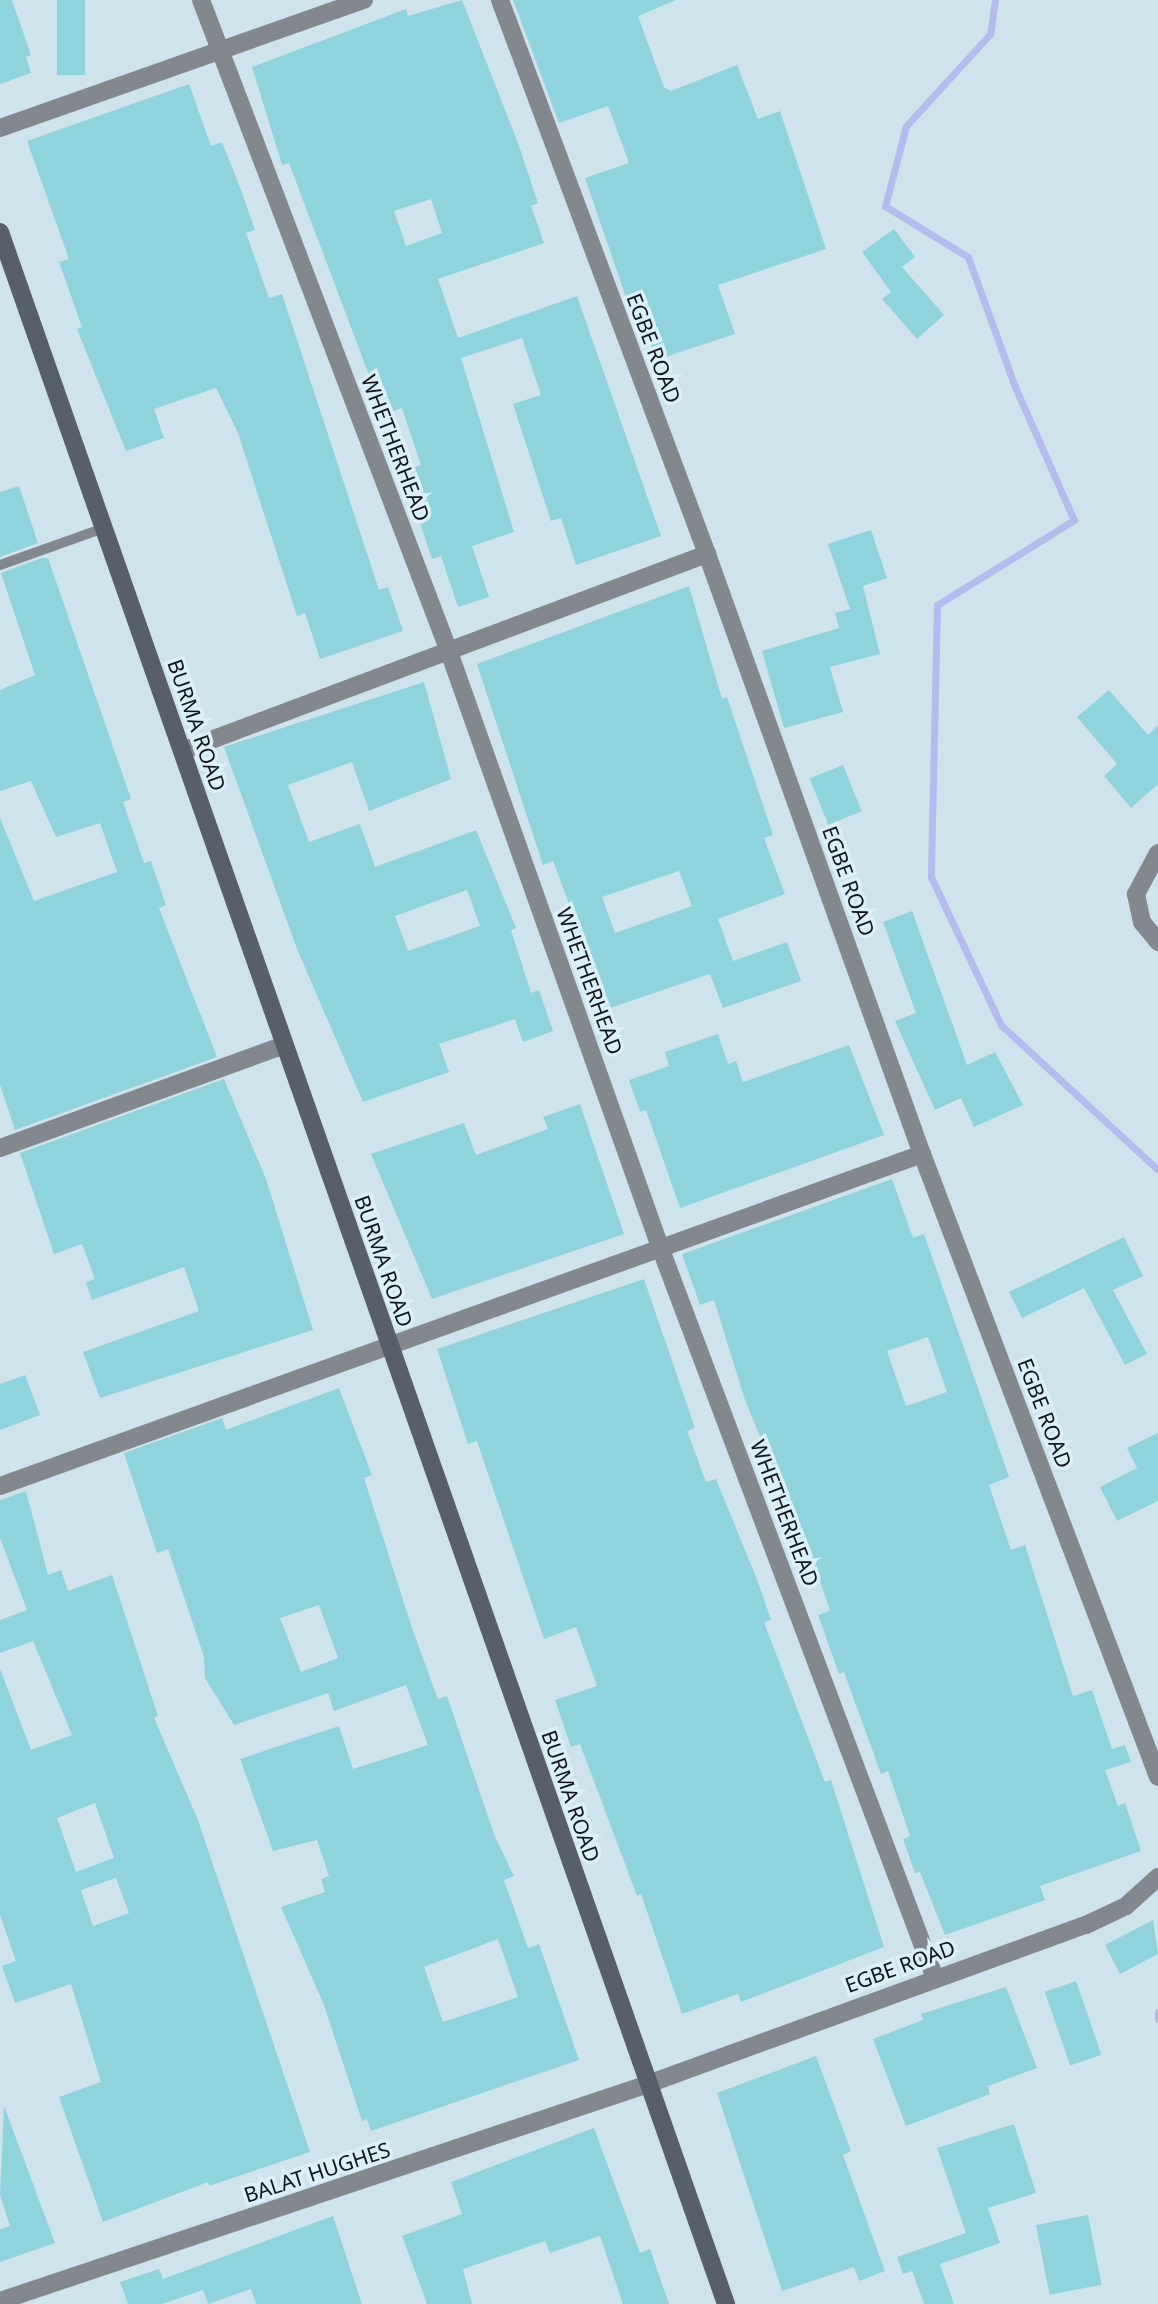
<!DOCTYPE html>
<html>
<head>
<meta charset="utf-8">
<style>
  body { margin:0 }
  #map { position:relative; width:1158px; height:2304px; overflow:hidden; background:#cfe3ec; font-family:"Noto Sans",sans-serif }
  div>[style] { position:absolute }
  .stream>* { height:7px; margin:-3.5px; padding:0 3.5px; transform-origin:3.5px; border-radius:3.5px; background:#b3bced }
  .building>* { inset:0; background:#8fd4dd; transform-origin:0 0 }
  .lane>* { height:10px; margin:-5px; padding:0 5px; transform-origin:5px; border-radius:5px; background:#83888e }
  .street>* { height:18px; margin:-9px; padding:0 9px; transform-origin:9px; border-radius:9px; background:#83888e }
  .secondary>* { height:18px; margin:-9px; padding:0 9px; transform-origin:9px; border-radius:9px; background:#585f68 }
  span { translate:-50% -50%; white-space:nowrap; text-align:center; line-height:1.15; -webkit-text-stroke:7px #dcf0f9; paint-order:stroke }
  .street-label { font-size:21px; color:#0f1518 }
</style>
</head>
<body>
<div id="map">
  <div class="stream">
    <div style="left:995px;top:0;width:34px;rotate:98deg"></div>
    <div style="left:990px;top:34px;width:125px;rotate:132.4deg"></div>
    <div style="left:906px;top:126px;width:83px;rotate:104.7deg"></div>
    <div style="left:885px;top:206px;width:97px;rotate:31.6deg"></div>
    <div style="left:968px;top:257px;width:138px;rotate:70.1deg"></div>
    <div style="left:1015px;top:387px;width:145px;rotate:66.1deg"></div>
    <div style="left:1074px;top:520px;width:161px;rotate:148.2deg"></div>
    <div style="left:937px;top:605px;width:272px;rotate:91.3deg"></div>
    <div style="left:931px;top:877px;width:164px;rotate:64.7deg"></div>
    <div style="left:1001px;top:1025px;width:214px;rotate:42.7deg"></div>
    <div style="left:1158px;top:2012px;width:7px;rotate:90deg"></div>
  </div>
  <div class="building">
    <div style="clip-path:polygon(0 0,12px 0,31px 55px,26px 57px,31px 73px,0 84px)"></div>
    <div style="left:57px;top:0;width:28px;height:75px"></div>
    <div style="clip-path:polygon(evenodd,462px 0,518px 143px,538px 203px,531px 206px,544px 243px,438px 279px,458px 338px,577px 296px,661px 536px,576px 565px,561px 518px,551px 521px,513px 404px,541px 395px,522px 338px,461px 358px,514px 532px,472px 546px,489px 597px,458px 607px,441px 556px,432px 559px,419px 520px,426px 518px,410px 469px,421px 465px,402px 408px,384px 415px,289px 163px,282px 165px,252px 67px,406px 9px,408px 16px,462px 0,431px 199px,442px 233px,406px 246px,394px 211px,431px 199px)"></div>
    <div style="clip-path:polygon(513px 0,676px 0,638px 16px,664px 87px,671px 91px,737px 65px,758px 119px,780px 111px,826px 249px,718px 285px,735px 334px,656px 360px,639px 312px,632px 315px,585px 178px,629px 163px,608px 106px,559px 123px)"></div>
    <div style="clip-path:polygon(189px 84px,211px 146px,222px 142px,241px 190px,255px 230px,246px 233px,269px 298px,282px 294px,379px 590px,388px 587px,403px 631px,320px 659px,305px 613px,297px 616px,238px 433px,216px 388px,154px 409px,164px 438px,126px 451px,77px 329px,82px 327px,59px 262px,69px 259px,27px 141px)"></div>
    <div style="clip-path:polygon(894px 229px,915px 257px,902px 267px,944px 315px,917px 339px,882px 299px,891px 292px,862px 252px)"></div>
    <div style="clip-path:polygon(19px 486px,38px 543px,0 557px,0 492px)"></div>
    <div style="clip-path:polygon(871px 530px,887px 578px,863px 586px,880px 654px,830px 667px,843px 712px,784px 728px,762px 651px,839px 628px,835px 613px,850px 609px,828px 544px)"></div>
    <div style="clip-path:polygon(42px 558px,48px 558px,131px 799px,123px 802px,144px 863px,151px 861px,166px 905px,159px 908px,217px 1057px,15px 1130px,0 1085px,0 818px,34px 901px,117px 872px,100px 823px,56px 837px,31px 781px,0 791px,0 690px,35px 675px,1px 573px)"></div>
    <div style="clip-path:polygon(evenodd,689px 586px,722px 699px,727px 697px,773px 835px,764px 838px,785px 894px,718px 919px,733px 961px,787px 942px,801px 981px,723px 1008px,710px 974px,598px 1012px,580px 964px,590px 960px,553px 861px,543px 865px,477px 664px,689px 586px,679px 871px,692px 906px,615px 933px,602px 897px,679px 871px)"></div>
    <div style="clip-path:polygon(evenodd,424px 682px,451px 779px,369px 811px,352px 762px,288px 785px,309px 842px,360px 824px,375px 867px,476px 830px,516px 928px,511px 930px,531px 993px,539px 990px,553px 1031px,523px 1042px,515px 1019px,439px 1044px,449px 1072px,363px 1102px,297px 949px,224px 747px,424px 682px,467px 890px,480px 926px,408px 951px,395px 916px,467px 890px)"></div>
    <div style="clip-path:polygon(1109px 690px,1148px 735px,1158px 725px,1158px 784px,1131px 808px,1104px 776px,1117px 764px,1077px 717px)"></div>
    <div style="left:843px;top:765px;width:50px;height:36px;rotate:68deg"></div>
    <div style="clip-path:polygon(912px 911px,967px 1065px,995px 1052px,1023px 1105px,974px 1127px,961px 1098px,935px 1110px,895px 1021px,916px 1013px,883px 922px)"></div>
    <div style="clip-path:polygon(718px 1034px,728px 1064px,736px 1061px,743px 1082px,849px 1045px,884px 1135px,680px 1208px,646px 1110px,640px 1112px,629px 1080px,669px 1066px,665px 1052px)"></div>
    <div style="clip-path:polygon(224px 1079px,266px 1179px,313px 1330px,100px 1398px,83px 1352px,199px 1311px,184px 1267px,92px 1300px,86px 1282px,95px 1279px,82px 1244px,54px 1254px,20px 1153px)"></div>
    <div style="clip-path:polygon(580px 1104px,624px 1234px,432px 1299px,371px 1154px,464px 1123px,476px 1155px,548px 1129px,543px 1117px)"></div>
    <div style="clip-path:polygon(evenodd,892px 1179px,913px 1238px,924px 1234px,1009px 1477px,989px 1485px,1011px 1550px,1025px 1545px,1073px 1696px,1092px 1690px,1112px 1749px,1125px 1745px,1131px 1762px,1105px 1770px,1118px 1806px,1125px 1803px,1141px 1851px,1040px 1886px,1045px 1900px,945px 1935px,920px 1872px,915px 1873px,903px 1839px,910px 1836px,888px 1771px,881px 1774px,844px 1672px,839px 1674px,818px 1615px,830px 1611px,808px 1544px,798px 1548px,784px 1508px,789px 1507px,745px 1400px,714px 1300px,700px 1305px,682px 1254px,892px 1179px,928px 1337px,947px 1392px,906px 1406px,887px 1351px,928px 1337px)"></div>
    <div style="clip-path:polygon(1124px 1237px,1143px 1276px,1113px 1290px,1147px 1354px,1125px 1365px,1084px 1288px,1022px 1318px,1009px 1292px)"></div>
    <div style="clip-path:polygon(644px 1279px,695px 1428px,687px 1431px,706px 1482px,716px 1479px,758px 1582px,771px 1620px,764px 1622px,825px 1782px,831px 1780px,884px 1947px,741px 2002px,738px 1994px,682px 2014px,641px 1894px,637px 1896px,580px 1744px,571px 1747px,555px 1700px,597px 1686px,576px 1627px,544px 1639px,477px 1441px,468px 1444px,437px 1349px)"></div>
    <div style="clip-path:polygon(25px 1375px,40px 1415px,0 1430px,0 1384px)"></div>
    <div style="clip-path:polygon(evenodd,339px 1388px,372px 1475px,364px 1478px,413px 1631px,438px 1699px,447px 1696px,495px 1837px,514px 1876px,504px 1880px,528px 1948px,539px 1944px,579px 2060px,371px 2131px,367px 2119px,362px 2121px,324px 2005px,281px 1907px,325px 1892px,321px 1879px,329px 1876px,317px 1840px,273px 1851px,240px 1759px,339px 1726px,353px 1769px,428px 1745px,406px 1685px,334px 1711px,328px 1693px,234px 1725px,205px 1678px,204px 1657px,168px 1549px,157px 1553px,124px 1453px,222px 1418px,226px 1430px,339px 1388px,319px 1605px,338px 1658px,301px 1672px,280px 1618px,319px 1605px,339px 1388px,498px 1939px,518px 1997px,443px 2022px,424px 1967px,498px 1939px)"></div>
    <div style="clip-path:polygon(1158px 1433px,1158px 1501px,1117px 1521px,1100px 1487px,1137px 1468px,1127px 1448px)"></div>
    <div style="clip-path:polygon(evenodd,26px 1491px,48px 1575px,61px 1570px,68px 1591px,112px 1575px,158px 1716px,154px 1718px,198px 1820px,310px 2152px,209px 2186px,208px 2182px,103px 2222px,59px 2097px,101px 2082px,71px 1984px,15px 2003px,2px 1966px,16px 1961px,0 1915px,0 1669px,31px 1750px,72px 1735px,33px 1641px,0 1653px,0 1620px,27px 1610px,0 1538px,0 1500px,26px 1491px,95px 1803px,114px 1858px,76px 1872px,57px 1818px,95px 1803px,26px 1491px,116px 1878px,129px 1913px,93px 1926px,81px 1890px,116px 1878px)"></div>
    <div style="clip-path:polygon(1153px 1920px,1158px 1954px,1120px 1974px,1105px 1945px)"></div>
    <div style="left:1076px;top:1981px;width:78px;height:33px;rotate:71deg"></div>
    <div style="clip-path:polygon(1006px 1987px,1037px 2068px,988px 2086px,990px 2094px,906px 2126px,873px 2039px,923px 2020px,921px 2014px)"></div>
    <div style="clip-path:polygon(816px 2056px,851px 2151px,843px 2155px,885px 2271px,859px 2281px,854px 2267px,782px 2291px,717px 2093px)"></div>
    <div style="clip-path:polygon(4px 2106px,55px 2243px,0 2262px,0 2229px,10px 2226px,0 2195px)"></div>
    <div style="clip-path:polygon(1014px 2124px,1036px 2193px,988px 2208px,1000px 2243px,940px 2264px,954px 2304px,924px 2304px,912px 2271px,903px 2274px,897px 2257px,966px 2233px,937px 2148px)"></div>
    <div style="clip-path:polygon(594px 2128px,640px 2253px,650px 2249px,669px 2304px,623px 2304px,600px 2236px,550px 2253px,545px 2241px,463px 2269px,472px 2304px,427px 2304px,402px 2236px,462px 2214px,451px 2182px)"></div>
    <div style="left:1088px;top:2215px;width:71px;height:53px;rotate:79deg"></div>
    <div style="clip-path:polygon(333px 2216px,362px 2304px,256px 2304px,251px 2289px,208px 2304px,203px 2290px,162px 2304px,128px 2304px,120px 2282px,159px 2269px,163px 2279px)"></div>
  </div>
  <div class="lane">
    <div style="left:0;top:565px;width:110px;rotate:-19.6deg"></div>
  </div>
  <div class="street">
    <div style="left:201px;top:0;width:694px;rotate:69.16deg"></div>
    <div style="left:448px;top:649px;width:634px;rotate:70.48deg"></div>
    <div style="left:660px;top:1247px;width:781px;rotate:69.38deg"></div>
    <div style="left:500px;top:0;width:591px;rotate:69.51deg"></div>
    <div style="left:707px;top:554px;width:637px;rotate:70.29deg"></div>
    <div style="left:922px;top:1154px;width:666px;rotate:69.25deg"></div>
    <div style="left:0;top:128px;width:386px;rotate:-19.4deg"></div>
    <div style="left:182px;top:751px;width:561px;rotate:-20.57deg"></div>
    <div style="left:1158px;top:853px;width:47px;rotate:118.2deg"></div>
    <div style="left:1136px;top:894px;width:29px;rotate:78deg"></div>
    <div style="left:1142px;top:922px;width:26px;rotate:51deg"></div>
    <div style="left:0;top:1148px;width:302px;rotate:-19.9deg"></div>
    <div style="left:0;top:1486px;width:980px;rotate:-19.8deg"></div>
    <div style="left:0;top:2301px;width:683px;rotate:-18.51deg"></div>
    <div style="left:648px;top:2084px;width:466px;rotate:-20deg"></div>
    <div style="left:1086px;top:1925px;width:44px;rotate:-25.4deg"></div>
    <div style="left:1126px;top:1906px;width:43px;rotate:-42.2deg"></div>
  </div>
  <div class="secondary">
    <div style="left:0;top:232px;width:2196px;rotate:70.69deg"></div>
  </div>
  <div class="street-label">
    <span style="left:654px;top:348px;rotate:69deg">EGBE ROAD</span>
    <span style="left:396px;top:448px;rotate:69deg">WHETHERHEAD</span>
    <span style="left:197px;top:725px;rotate:71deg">BURMA ROAD</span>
    <span style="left:849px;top:881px;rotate:70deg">EGBE ROAD</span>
    <span style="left:590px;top:981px;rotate:70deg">WHETHERHEAD</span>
    <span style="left:384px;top:1261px;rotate:71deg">BURMA ROAD</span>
    <span style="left:1045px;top:1413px;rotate:69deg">EGBE ROAD</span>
    <span style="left:785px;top:1513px;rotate:69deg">WHETHERHEAD</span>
    <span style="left:571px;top:1796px;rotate:71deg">BURMA ROAD</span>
    <span style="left:900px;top:1966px;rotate:-20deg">EGBE ROAD</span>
    <span style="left:317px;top:2172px;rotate:-18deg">BALAT HUGHES</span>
  </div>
</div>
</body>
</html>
